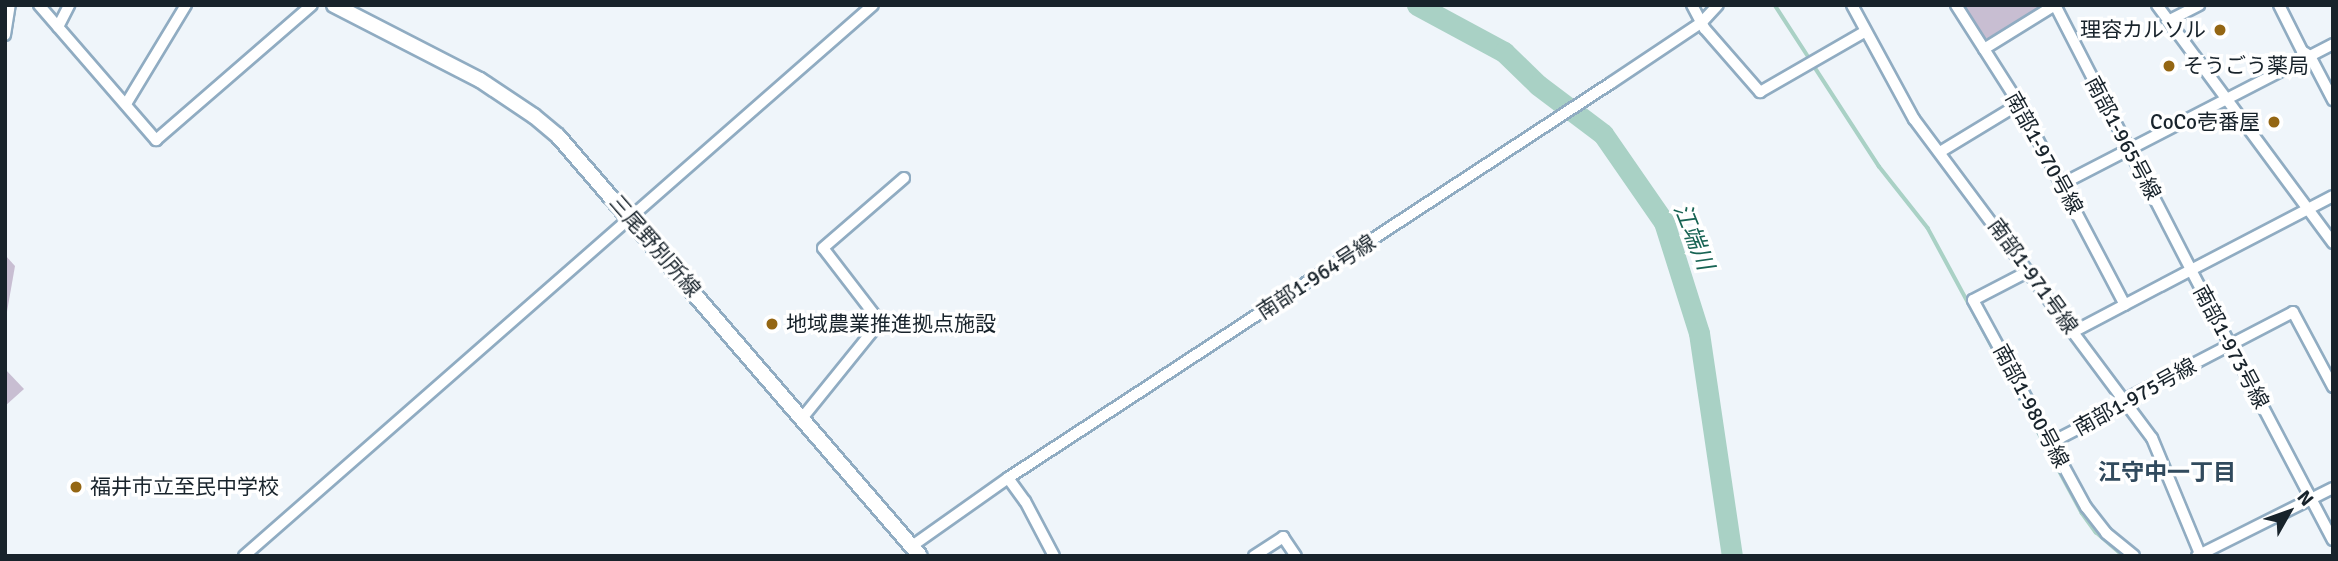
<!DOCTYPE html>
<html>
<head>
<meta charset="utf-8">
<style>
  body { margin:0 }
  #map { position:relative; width:2338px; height:561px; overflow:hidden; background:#eff5fa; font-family:Signika,"Noto Sans JP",sans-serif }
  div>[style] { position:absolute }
  .green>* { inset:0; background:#c8bed2 }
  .stream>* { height:3.5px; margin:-1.75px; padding:0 1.75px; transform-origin:1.75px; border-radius:1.75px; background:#a9d1c5 }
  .river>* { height:21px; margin:-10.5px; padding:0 10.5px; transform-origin:10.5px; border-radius:10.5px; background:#a9d1c5 }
  .roads { filter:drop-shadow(2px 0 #90acc2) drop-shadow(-2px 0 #90acc2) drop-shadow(0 2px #90acc2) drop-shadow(0 -2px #90acc2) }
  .minor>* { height:10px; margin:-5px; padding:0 5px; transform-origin:5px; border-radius:5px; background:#fff }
  .major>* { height:14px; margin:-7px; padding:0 7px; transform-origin:7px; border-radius:7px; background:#fff }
  .dots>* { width:19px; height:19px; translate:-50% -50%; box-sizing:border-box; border:4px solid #fff; border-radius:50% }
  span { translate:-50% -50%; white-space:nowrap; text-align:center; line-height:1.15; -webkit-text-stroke:7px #fff; paint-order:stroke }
  .poi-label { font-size:21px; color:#18232b }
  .right { translate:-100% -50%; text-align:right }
  .left { translate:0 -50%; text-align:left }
  .street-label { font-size:21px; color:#18232b }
  .water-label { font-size:23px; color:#176353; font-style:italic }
  .neighbourhood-label { font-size:23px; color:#314a5d; font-weight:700 }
  .frame { position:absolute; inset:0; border:7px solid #18232b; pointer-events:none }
  .north { position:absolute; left:2254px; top:477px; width:70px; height:70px; -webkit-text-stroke:5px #fff; paint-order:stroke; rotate:50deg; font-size:19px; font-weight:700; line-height:28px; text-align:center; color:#18232b }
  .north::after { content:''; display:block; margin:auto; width:24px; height:32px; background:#18232b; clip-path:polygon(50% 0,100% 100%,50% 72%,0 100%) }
</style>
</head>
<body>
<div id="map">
  <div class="green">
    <div style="clip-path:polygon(1962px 5px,2044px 5px,1989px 39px,1984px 38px)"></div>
    <div style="clip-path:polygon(5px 255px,15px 266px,5px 323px)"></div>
    <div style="clip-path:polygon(5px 369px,24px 389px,5px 406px)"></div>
  </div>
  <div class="stream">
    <div style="left:1775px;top:5px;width:61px;rotate:57.1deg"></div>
    <div style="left:1816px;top:69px;width:116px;rotate:57deg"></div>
    <div style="left:1879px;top:166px;width:79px;rotate:51.7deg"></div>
    <div style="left:1928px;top:228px;width:324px;rotate:61.6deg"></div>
    <div style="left:2082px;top:513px;width:24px;rotate:54deg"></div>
    <div style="left:2096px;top:532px;width:37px;rotate:41deg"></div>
  </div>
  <div class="river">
    <div style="left:1417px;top:5px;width:99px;rotate:28.4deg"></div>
    <div style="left:1504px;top:52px;width:47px;rotate:44.1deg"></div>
    <div style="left:1538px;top:85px;width:81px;rotate:37deg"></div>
    <div style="left:1603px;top:134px;width:107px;rotate:55.3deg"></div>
    <div style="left:1664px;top:222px;width:116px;rotate:72.5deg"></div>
    <div style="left:1699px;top:333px;width:225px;rotate:81.6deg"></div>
  </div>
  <div class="roads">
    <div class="minor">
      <div style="left:39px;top:5px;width:179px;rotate:49.1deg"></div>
      <div style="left:156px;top:140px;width:206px;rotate:-40.9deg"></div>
      <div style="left:1692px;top:5px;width:27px;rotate:62deg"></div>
      <div style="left:1705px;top:29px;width:84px;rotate:48.9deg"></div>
      <div style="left:1760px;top:92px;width:122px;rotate:-29.9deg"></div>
      <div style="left:1852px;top:5px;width:130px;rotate:61.5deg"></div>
      <div style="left:1914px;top:119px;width:398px;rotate:53.3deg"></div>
      <div style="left:2152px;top:438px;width:126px;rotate:67.5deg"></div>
      <div style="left:1956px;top:5px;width:117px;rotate:57.5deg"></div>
      <div style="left:2019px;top:104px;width:227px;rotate:62.2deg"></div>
      <div style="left:2055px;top:5px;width:298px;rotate:62.8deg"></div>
      <div style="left:2191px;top:270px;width:133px;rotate:152.3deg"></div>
      <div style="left:2157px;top:5px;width:296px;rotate:53.5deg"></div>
      <div style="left:2279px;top:5px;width:51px;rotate:63.4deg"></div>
      <div style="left:2302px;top:51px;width:9px;rotate:32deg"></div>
      <div style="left:2310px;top:56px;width:50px;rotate:62.4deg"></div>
      <div style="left:2168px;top:21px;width:35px;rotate:-27deg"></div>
      <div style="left:58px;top:27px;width:25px;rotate:-63deg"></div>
      <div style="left:5px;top:35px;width:30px;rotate:-81deg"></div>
      <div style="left:1984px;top:49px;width:84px;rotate:-31.8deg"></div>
      <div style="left:126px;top:104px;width:116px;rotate:-58.8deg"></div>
      <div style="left:1940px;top:152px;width:92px;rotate:-31.3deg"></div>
      <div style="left:2062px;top:184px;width:305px;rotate:-27.3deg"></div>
      <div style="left:2333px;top:196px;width:160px;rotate:152.5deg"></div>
      <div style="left:2191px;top:270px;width:305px;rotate:62.3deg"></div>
      <div style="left:2029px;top:271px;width:63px;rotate:152.6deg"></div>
      <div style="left:1973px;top:300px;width:236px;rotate:61.4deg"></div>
      <div style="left:2086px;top:507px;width:33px;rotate:52deg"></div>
      <div style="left:2106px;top:533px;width:36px;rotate:39deg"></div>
      <div style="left:803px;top:417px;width:122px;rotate:-51deg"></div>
      <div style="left:880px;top:322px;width:93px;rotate:-127.6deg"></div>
      <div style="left:823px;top:248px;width:107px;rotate:-40.8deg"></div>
      <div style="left:2050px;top:443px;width:79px;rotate:-27.2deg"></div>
      <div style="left:2120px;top:407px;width:12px;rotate:-48deg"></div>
      <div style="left:2128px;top:398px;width:186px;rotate:-27.5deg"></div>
      <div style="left:2293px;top:312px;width:85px;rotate:61.9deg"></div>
      <div style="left:1008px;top:478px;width:29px;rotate:54deg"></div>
      <div style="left:1025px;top:501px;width:62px;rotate:62.2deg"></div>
      <div style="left:912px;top:546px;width:118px;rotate:-35.3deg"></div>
      <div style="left:1008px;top:478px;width:721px;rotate:-33.23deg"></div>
      <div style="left:1611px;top:83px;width:110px;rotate:-33.8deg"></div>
      <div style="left:1702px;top:22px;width:23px;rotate:-47deg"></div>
      <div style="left:244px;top:556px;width:836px;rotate:-41.22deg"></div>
      <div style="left:1254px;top:556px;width:35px;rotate:-33deg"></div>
      <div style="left:1283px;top:537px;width:23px;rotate:56deg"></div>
      <div style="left:2197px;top:556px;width:152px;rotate:-26.6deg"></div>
    </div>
    <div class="major">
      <div style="left:334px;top:5px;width:164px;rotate:27.2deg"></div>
      <div style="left:480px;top:80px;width:65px;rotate:33.7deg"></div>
      <div style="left:534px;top:116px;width:31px;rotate:40deg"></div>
      <div style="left:558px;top:136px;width:554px;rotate:49.24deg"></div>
    </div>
  </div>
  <div class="dots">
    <div style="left:2220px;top:30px;background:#946613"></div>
    <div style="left:2169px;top:66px;background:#946613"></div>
    <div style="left:2274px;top:122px;background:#946613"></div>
    <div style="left:772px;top:324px;background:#946613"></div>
    <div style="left:76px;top:487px;background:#946613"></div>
  </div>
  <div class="poi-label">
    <span class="right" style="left:2206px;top:30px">理容カルソル</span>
    <span class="left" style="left:2183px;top:66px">そうごう薬局</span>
    <span class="right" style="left:2260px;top:122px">CoCo壱番屋</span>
    <span class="left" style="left:786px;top:324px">地域農業推進拠点施設</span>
    <span class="left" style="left:90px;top:487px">福井市立至民中学校</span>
  </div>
  <div class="street-label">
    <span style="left:2123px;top:138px;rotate:62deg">南部1-965号線</span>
    <span style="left:2044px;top:153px;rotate:61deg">南部1-970号線</span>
    <span style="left:655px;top:246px;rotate:49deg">三尾野別所線</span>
    <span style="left:2033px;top:276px;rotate:54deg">南部1-971号線</span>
    <span style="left:1316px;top:277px;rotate:-33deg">南部1-964号線</span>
    <span style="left:2231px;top:347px;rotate:62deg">南部1-973号線</span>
    <span style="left:2135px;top:397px;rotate:-29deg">南部1-975号線</span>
    <span style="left:2031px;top:406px;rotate:62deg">南部1-980号線</span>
  </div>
  <div class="water-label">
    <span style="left:1693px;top:237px;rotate:68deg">江端川</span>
  </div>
  <div class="neighbourhood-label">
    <span style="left:2167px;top:473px">江守中一丁目</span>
  </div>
  <div class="frame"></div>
  <div class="north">N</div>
</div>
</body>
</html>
